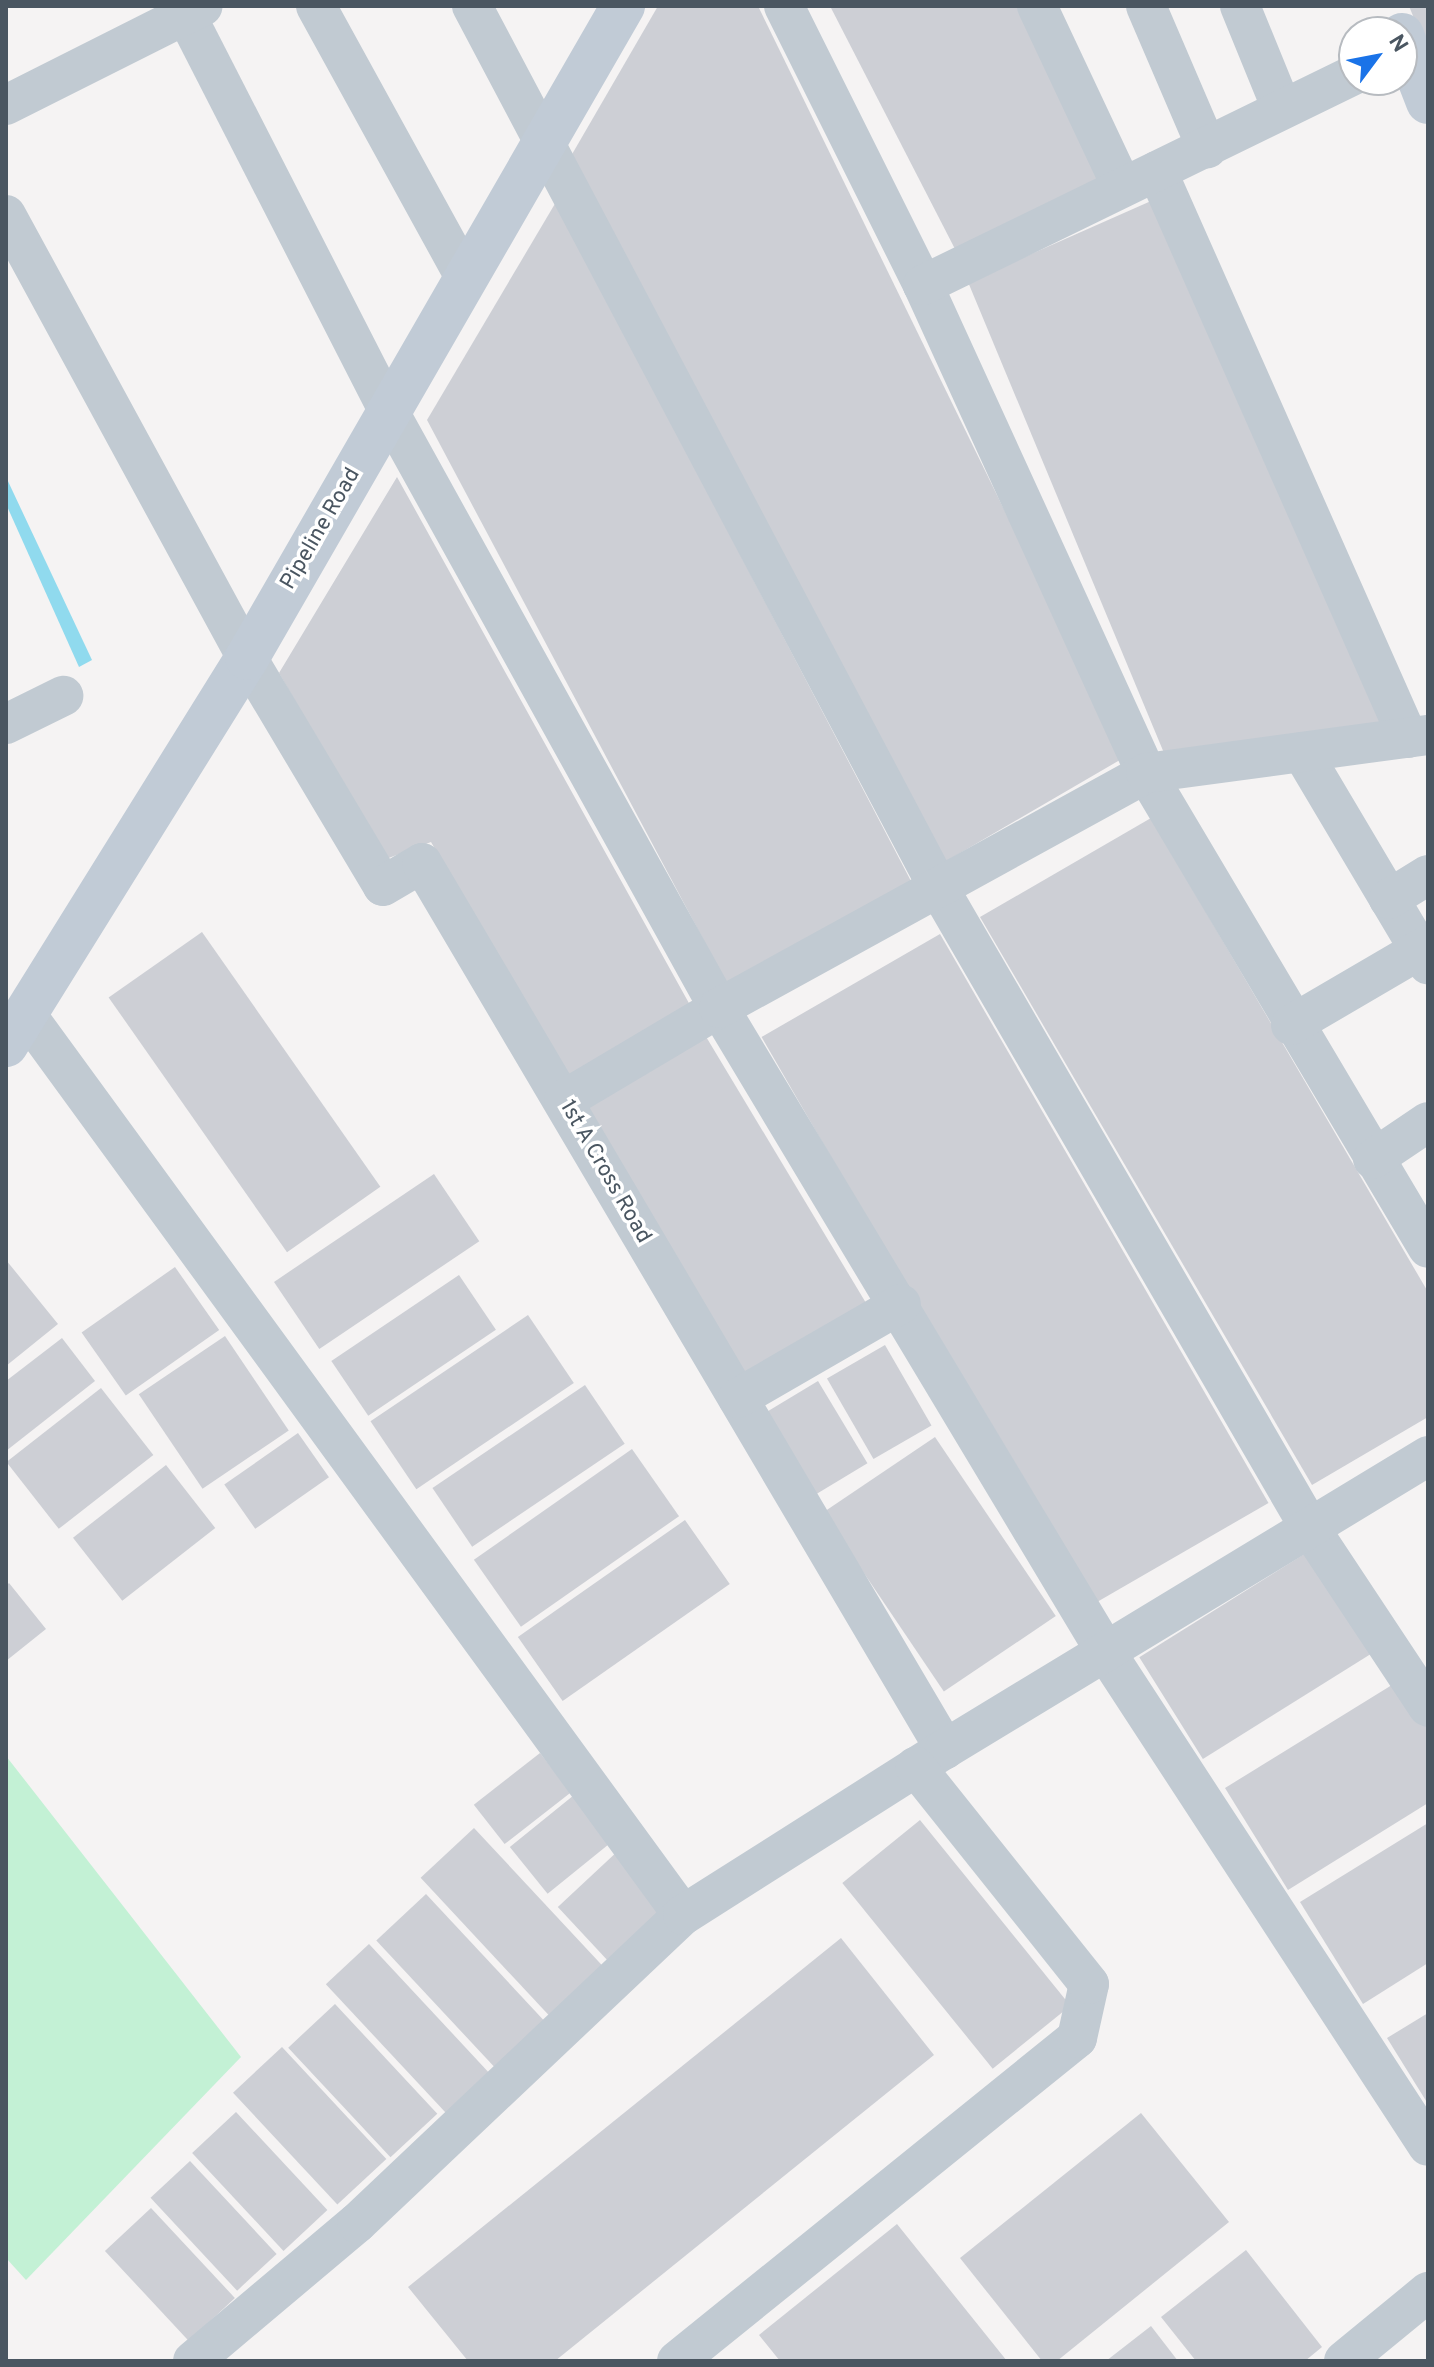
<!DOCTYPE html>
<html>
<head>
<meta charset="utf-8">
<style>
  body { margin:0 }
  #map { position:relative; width:1434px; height:2367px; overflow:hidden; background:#f5f3f3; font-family:Overpass,sans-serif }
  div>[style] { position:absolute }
  .green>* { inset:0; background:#c3f1d5 }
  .water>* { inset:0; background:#90daee }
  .building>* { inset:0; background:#cdcfd5; transform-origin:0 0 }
  .street>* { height:40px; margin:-20px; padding:0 20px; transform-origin:20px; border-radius:20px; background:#c1cad2 }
  .secondary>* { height:44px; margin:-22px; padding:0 22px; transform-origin:22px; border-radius:22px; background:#c1cbd6 }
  span { translate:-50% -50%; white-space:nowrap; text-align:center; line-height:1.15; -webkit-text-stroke:7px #fff; paint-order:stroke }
  .street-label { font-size:22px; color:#4a5661 }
  .frame { position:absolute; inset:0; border:8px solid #4a5661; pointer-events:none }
  .north { position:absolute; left:1338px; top:16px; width:80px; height:80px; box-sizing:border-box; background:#fff; border:2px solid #b7bbc0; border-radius:50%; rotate:58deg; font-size:22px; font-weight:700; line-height:32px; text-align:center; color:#4a5661 }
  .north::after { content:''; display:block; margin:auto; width:28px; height:36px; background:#1a73e8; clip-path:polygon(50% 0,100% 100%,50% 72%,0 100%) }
</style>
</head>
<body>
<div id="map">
  <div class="green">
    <div style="clip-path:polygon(6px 1756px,241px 2057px,26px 2280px,6px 2258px)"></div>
  </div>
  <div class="water">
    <div style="clip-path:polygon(6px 477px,92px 660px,79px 667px,6px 504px)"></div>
  </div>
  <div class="building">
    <div style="clip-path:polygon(658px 6px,758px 6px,1125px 757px,943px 863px,571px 156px)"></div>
    <div style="clip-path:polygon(830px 6px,1024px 6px,1107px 185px,955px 249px)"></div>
    <div style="clip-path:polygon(1409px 6px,1428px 6px,1428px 53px)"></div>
    <div style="clip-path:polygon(1151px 201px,1388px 723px,1164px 753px,968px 282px)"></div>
    <div style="clip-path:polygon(556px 202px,912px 883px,728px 986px,427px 420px)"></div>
    <div style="clip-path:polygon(397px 477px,690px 1005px,568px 1077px,431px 842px,386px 859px,279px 673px)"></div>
    <div style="clip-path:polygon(1151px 818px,1428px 1292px,1428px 1417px,1312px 1485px,980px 917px)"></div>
    <div style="left:202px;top:932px;width:311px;height:114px;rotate:55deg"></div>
    <div style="left:940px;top:934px;width:657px;height:206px;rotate:60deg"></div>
    <div style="left:705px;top:1035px;width:319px;height:146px;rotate:59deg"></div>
    <div style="left:434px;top:1174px;width:81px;height:193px;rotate:56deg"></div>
    <div style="clip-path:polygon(6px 1260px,58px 1324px,6px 1366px)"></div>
    <div style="left:175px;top:1267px;width:77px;height:114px;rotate:55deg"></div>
    <div style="left:459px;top:1275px;width:66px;height:154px;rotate:56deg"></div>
    <div style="left:528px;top:1315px;width:82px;height:190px;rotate:56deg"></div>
    <div style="left:225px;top:1336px;width:114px;height:104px;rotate:56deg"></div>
    <div style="clip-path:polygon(62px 1338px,95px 1381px,6px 1451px,6px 1381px)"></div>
    <div style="left:885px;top:1345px;width:93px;height:67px;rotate:60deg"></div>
    <div style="left:818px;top:1381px;width:96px;height:74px;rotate:59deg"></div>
    <div style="left:585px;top:1385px;width:71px;height:184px;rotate:56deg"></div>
    <div style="left:101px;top:1388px;width:85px;height:120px;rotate:52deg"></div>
    <div style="left:298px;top:1433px;width:54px;height:90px;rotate:55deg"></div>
    <div style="left:935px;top:1437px;width:216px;height:135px;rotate:56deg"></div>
    <div style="left:632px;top:1449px;width:82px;height:193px;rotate:55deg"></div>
    <div style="left:166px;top:1465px;width:80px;height:118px;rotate:52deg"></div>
    <div style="left:685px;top:1520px;width:78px;height:204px;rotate:55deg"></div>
    <div style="left:1314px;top:1548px;width:120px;height:206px;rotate:58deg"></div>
    <div style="clip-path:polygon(9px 1583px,46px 1629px,6px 1661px,6px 1586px)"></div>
    <div style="clip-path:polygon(1400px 1680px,1428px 1725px,1428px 1803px,1288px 1890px,1225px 1788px)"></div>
    <div style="left:540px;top:1753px;width:50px;height:84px;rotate:52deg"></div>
    <div style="left:579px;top:1791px;width:60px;height:89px;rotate:51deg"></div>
    <div style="left:920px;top:1820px;width:239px;height:100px;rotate:51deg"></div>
    <div style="clip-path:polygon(1428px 1823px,1428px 1963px,1363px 2004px,1300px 1902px)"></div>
    <div style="left:474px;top:1828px;width:200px;height:73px;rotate:47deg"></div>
    <div style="left:620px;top:1849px;width:85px;height:85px;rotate:47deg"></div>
    <div style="left:426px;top:1894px;width:178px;height:68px;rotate:47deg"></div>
    <div style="clip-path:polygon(841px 1938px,934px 2055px,555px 2361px,468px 2361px,408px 2287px)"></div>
    <div style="left:369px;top:1944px;width:181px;height:59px;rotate:47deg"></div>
    <div style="left:335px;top:2004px;width:150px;height:64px;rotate:47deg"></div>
    <div style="clip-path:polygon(1428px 2013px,1428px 2104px,1387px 2038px)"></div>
    <div style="left:282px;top:2047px;width:153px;height:67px;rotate:47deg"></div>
    <div style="left:236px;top:2112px;width:134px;height:60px;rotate:47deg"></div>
    <div style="clip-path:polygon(1141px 2113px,1229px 2222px,1057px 2361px,1042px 2361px,960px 2258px)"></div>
    <div style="left:190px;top:2161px;width:127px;height:54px;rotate:47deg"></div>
    <div style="left:151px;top:2208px;width:123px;height:63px;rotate:47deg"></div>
    <div style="clip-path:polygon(897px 2224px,1007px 2361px,780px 2361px,759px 2335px)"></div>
    <div style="clip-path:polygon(1246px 2250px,1322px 2347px,1305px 2361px,1196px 2361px,1161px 2317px)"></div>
    <div style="clip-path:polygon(1151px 2326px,1178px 2361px,1106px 2361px)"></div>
  </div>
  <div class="street">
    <div style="left:316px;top:6px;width:311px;rotate:61.2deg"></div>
    <div style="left:472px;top:6px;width:997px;rotate:62.12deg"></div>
    <div style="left:938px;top:887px;width:743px;rotate:59.88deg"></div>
    <div style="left:1311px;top:1530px;width:212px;rotate:56.5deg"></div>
    <div style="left:784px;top:6px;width:312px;rotate:63.5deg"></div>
    <div style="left:923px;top:285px;width:537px;rotate:65.44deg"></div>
    <div style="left:1146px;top:773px;width:552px;rotate:59.3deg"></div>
    <div style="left:1037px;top:6px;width:200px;rotate:64.8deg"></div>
    <div style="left:1146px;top:6px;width:155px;rotate:66.8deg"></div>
    <div style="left:1240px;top:6px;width:111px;rotate:67.8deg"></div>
    <div style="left:186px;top:15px;width:446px;rotate:62.9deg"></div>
    <div style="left:389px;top:412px;width:681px;rotate:61.03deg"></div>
    <div style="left:719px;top:1008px;width:754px;rotate:59.01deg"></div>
    <div style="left:1107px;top:1654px;width:587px;rotate:56.88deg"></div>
    <div style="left:6px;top:105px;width:220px;rotate:-26.7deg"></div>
    <div style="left:1157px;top:171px;width:620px;rotate:66.12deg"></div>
    <div style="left:6px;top:215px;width:504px;rotate:61.45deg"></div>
    <div style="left:247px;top:658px;width:265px;rotate:59.2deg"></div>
    <div style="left:383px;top:886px;width:45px;rotate:-30.5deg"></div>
    <div style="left:422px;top:863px;width:1029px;rotate:59.45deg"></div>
    <div style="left:923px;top:285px;width:479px;rotate:-26deg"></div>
    <div style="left:6px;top:724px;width:64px;rotate:-26.2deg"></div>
    <div style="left:1302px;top:752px;width:247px;rotate:59.3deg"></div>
    <div style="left:1389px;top:899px;width:46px;rotate:-31.6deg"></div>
    <div style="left:25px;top:1013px;width:1116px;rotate:53.89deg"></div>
    <div style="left:1291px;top:1025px;width:159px;rotate:-30.3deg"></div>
    <div style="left:564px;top:1100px;width:180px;rotate:-30.7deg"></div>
    <div style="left:719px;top:1008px;width:487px;rotate:-28.8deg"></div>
    <div style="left:1146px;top:773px;width:285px;rotate:-7.7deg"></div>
    <div style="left:1373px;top:1159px;width:66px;rotate:-33.9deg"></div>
    <div style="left:738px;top:1398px;width:188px;rotate:-30deg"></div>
    <div style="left:193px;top:2361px;width:214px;rotate:-40.1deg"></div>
    <div style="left:357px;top:2223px;width:448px;rotate:-43.4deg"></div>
    <div style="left:683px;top:1915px;width:310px;rotate:-32.4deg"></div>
    <div style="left:945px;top:1749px;width:565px;rotate:-31.24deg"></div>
    <div style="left:677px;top:2361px;width:514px;rotate:-38.92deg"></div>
    <div style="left:1077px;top:2038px;width:55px;rotate:-77.5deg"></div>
    <div style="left:1089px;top:1984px;width:278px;rotate:-128.6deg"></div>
    <div style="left:1344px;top:2361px;width:109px;rotate:-39.4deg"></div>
  </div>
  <div class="secondary">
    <div style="left:1402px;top:35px;width:72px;rotate:68.8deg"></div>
    <div style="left:6px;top:1045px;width:456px;rotate:-58.1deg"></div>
    <div style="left:247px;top:658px;width:753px;rotate:-60.03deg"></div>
  </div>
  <div class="street-label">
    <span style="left:321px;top:529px;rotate:-60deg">Pipeline Road</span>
    <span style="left:605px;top:1172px;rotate:60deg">1st A Cross Road</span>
  </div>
  <div class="frame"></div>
  <div class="north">N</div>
</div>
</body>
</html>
